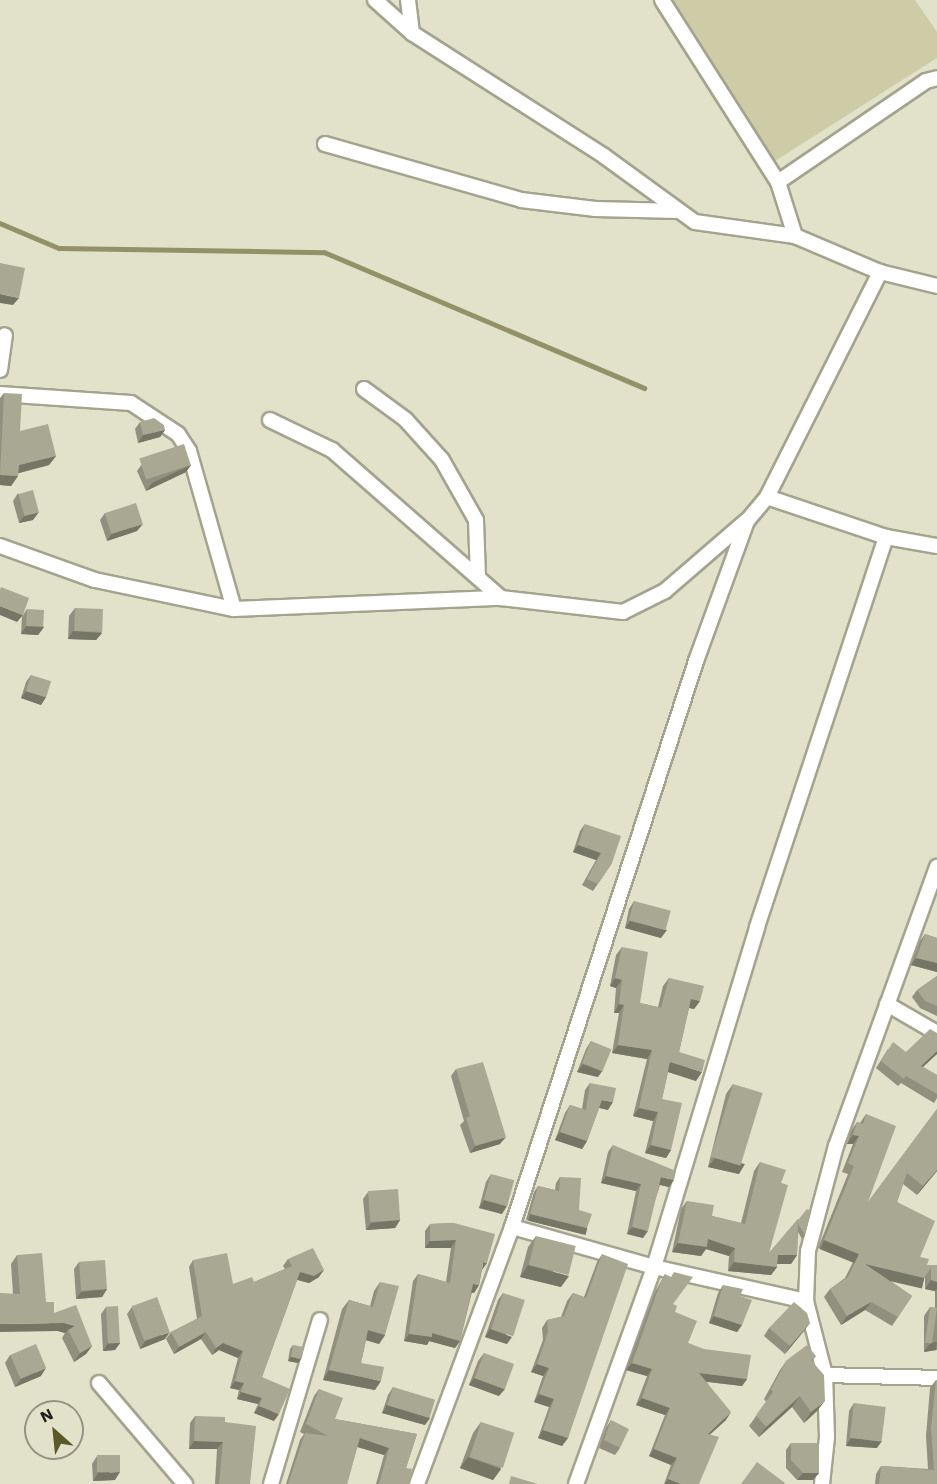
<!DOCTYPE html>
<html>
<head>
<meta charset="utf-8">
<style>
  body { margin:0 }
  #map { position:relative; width:937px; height:1484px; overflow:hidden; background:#e2e1ca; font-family:"Work Sans",sans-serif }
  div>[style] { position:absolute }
  .green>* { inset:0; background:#cdcca6 }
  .stream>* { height:4.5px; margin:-2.25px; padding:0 2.25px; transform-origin:2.25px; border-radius:2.25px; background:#939167 }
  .roads { filter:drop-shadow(2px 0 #a4a38e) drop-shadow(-2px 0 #a4a38e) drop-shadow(0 2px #a4a38e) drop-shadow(0 -2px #a4a38e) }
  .minor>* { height:14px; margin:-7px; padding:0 7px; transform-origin:7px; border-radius:7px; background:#fff }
  .wall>* { inset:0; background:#91907e }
  .shaded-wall>* { inset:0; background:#767666; transform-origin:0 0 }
  .building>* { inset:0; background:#a9a892; transform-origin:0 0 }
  span { translate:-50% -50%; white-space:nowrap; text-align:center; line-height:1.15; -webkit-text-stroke:4.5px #e2e1ca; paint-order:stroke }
  .north { position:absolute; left:24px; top:1400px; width:60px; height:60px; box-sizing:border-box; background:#e2e1ca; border:2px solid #949382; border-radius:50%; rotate:333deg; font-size:16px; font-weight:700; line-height:24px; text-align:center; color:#1f1e16 }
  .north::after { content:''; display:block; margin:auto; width:21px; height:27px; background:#5b5925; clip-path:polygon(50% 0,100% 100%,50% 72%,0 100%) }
</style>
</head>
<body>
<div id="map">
  <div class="green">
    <div style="clip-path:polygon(672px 0,915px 0,937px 32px,937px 58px,775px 161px)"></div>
  </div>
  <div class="stream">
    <div style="left:0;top:223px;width:64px;rotate:23deg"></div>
    <div style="left:59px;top:248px;width:265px;rotate:0.9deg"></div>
    <div style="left:324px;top:252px;width:348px;rotate:23deg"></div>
  </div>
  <div class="roads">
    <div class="minor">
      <div style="left:375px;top:0;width:50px;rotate:41.7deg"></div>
      <div style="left:412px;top:33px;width:228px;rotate:32.6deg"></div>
      <div style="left:604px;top:156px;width:112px;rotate:36deg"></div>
      <div style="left:695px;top:222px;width:101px;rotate:8deg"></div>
      <div style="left:795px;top:236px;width:92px;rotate:23deg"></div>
      <div style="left:880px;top:272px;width:59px;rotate:13.8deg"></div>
      <div style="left:408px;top:0;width:33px;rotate:83deg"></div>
      <div style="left:662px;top:0;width:216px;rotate:57.5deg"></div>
      <div style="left:778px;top:182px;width:57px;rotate:72.5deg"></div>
      <div style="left:325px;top:144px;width:204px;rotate:15.9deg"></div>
      <div style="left:521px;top:200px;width:75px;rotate:6.9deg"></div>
      <div style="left:595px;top:209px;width:84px;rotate:1.4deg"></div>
      <div style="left:778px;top:182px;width:179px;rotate:-34.3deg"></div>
      <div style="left:926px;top:81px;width:11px;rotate:-15deg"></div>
      <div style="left:0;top:370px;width:35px;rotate:-82deg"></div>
      <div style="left:364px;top:389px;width:51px;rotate:36.2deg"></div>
      <div style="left:405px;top:419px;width:55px;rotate:47.9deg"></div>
      <div style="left:442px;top:460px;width:69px;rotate:60.5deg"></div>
      <div style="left:476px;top:520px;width:57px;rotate:88deg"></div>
      <div style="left:0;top:394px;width:131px;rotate:3.9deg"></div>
      <div style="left:131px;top:403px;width:56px;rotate:33.4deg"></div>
      <div style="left:178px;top:434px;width:20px;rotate:57deg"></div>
      <div style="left:189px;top:451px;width:164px;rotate:74.1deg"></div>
      <div style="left:270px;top:420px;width:69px;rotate:25.8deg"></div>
      <div style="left:332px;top:450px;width:225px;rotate:41.2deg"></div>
      <div style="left:767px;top:497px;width:126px;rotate:18.6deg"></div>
      <div style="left:886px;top:537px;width:52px;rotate:10deg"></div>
      <div style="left:0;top:546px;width:101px;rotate:19.7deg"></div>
      <div style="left:95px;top:580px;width:142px;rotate:11.8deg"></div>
      <div style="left:234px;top:609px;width:267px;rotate:-2.4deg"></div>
      <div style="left:501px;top:598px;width:123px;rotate:6.5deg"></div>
      <div style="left:623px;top:612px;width:47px;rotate:-26.6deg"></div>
      <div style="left:665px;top:591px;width:107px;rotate:-40.8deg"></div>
      <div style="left:887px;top:1004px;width:58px;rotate:30.1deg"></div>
      <div style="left:512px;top:1227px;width:148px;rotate:15.7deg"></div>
      <div style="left:654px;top:1267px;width:156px;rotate:12.6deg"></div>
      <div style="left:825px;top:1375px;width:112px;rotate:1.5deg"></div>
      <div style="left:99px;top:1383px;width:133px;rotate:49.6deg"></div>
      <div style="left:271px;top:1484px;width:171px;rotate:-73.4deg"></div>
      <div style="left:417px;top:1484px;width:274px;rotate:-69.7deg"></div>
      <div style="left:512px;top:1227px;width:595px;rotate:-71.99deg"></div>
      <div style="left:696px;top:661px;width:149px;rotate:-70deg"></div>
      <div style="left:747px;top:521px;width:31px;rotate:-50deg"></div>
      <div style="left:767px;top:497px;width:252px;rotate:-63.3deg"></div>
      <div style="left:576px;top:1484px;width:231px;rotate:-70.2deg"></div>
      <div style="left:654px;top:1267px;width:355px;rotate:-73.1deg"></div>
      <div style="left:757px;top:927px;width:411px;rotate:-71.7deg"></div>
      <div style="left:822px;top:1484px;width:47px;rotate:-83.9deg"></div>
      <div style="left:827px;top:1437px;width:62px;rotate:-91.8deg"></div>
      <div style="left:825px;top:1375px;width:76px;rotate:-104.4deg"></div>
      <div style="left:806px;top:1301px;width:50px;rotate:-87.7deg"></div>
      <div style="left:808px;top:1251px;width:109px;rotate:-75.1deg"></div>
      <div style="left:836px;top:1146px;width:297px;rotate:-70.1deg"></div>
    </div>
  </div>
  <div class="wall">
    <div style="clip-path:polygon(4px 393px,20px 431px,56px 456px,49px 465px,18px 473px,18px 476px,11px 486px,0 485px,0 398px)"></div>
    <div style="clip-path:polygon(140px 422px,165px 430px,160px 437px,138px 443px,135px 429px)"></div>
    <div style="clip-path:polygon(142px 464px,191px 465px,186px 472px,146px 491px,137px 471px)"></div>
    <div style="clip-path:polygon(18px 493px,33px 520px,19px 523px,13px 501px)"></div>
    <div style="clip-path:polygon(105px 513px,137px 531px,107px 541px,100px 520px)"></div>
    <div style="clip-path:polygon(75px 608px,102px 633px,96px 640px,68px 639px,69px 616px)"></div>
    <div style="clip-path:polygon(27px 609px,44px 627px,38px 635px,21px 634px,22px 617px)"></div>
    <div style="clip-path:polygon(31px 675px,46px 697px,41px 705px,21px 698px,26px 682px)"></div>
    <div style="clip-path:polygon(585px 824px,612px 863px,593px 891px,582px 885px,596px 860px,573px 852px,580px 831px)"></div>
    <div style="clip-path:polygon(634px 901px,661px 938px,625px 928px,629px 909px)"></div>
    <div style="clip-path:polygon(925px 934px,937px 938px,937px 972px,911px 965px,920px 941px)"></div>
    <div style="clip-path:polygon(622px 947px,640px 1003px,658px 1007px,663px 986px,669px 978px,700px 1001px,694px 1009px,689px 1008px,679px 1052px,696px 1081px,668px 1072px,662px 1099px,671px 1150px,666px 1158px,645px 1153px,653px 1121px,633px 1116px,647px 1059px,612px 1053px,619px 1013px,614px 1013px,616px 988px,610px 986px,616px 955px)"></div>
    <div style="clip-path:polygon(937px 976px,937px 1016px,920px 1008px,912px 997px,917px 990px)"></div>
    <div style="clip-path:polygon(937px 1033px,937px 1054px,923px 1067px,937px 1075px,937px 1098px,934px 1103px,901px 1083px,898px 1086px,876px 1068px,888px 1049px,906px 1052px)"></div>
    <div style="clip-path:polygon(591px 1041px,598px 1077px,577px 1072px,586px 1049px)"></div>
    <div style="clip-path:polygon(456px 1069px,500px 1144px,470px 1153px,460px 1125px,464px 1121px,451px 1076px)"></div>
    <div style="clip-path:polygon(590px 1083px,608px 1110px,599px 1108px,587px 1141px,582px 1149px,555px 1140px,565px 1113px,570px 1105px,582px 1109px,585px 1090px)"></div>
    <div style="clip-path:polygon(733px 1084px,739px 1174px,708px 1167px,726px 1094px)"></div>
    <div style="clip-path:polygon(937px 1109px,937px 1171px,917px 1195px,903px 1184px,897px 1202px,920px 1257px,927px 1265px,937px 1265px,937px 1350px,924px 1352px,924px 1316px,930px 1307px,935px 1308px,935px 1291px,925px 1289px,925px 1277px,918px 1287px,889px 1280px,912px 1296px,892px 1326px,865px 1310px,841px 1325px,824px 1297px,830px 1289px,845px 1278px,853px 1262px,818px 1248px,848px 1174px,842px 1172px,853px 1144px,847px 1144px,851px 1131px,857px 1122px,860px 1123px,866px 1114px,868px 1202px)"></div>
    <div style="clip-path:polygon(613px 1145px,669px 1187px,660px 1185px,643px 1238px,627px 1234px,636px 1191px,601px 1183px,608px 1152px)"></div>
    <div style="clip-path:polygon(760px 1162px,781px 1183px,769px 1253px,798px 1219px,805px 1235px,802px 1239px,798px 1232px,797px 1255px,791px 1264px,777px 1264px,777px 1267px,771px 1275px,728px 1271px,729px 1256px,706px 1249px,701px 1256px,672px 1252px,681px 1209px,687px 1201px,712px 1216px,741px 1223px,754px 1171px)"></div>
    <div style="clip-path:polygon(491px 1174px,502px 1214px,479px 1208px,486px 1182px)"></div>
    <div style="clip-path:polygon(560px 1177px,579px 1210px,587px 1228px,583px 1234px,526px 1220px,534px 1192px,538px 1186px,555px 1190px,556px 1183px)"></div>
    <div style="clip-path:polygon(368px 1192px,400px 1220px,395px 1228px,366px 1230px,363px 1199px)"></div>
    <div style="clip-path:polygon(454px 1223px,482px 1270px,479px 1285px,474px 1293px,472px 1292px,460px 1341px,455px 1348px,429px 1341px,427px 1345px,404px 1341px,413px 1281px,418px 1274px,446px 1282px,451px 1248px,425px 1248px,425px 1231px,430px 1224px)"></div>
    <div style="clip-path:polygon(536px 1236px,561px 1287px,520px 1277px,528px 1247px)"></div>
    <div style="clip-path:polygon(602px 1254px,568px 1438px,562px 1446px,538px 1438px,549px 1407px,534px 1402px,543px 1376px,531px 1372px,543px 1340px,542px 1328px,547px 1320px,561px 1317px,567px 1301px,573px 1293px,584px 1297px,597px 1262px)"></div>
    <div style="clip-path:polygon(17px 1255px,46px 1302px,54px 1313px,92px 1346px,86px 1354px,74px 1362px,62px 1338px,65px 1333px,58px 1331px,13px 1294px,11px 1264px)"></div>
    <div style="clip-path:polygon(288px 1259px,319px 1277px,309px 1283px,297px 1280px,262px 1377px,274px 1421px,254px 1413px,258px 1404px,237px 1399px,239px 1390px,230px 1388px,238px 1358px,219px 1350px,212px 1355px,201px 1339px,174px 1354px,166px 1339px,171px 1332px,197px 1319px,189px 1267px,193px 1260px,233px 1284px,254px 1282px,285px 1269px,283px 1266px)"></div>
    <div style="clip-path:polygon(79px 1262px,107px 1289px,102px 1297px,76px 1299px,74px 1269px)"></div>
    <div style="clip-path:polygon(665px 1274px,675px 1312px,688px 1343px,747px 1379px,742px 1386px,707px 1382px,726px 1420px,710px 1434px,699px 1484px,664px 1484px,671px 1465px,649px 1456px,665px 1415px,636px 1405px,647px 1376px,626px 1370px,655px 1292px)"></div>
    <div style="clip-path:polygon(380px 1282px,385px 1335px,379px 1344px,366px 1340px,361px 1363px,375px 1390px,323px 1380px,342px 1309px,349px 1300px,370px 1306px,374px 1291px)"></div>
    <div style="clip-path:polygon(723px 1285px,740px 1296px,742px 1325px,737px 1332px,709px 1323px,718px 1293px)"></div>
    <div style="clip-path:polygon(503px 1293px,507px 1344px,485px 1337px,498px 1300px)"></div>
    <div style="clip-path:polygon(106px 1307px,120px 1343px,115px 1350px,103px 1351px,101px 1314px)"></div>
    <div style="clip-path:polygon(132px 1307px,165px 1339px,140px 1349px,127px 1314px)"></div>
    <div style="clip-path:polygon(810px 1323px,785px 1354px,764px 1336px,769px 1328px)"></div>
    <div style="clip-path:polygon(293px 1345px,298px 1363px,288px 1361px,290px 1349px)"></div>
    <div style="clip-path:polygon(484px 1353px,499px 1396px,469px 1385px,478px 1361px)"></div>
    <div style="clip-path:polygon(10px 1355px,41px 1376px,15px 1387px,5px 1363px)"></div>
    <div style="clip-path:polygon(816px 1356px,812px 1361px,817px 1411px,804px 1423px,792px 1407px,759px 1437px,749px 1426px,766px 1402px,764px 1399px,780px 1370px,787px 1360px)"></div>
    <div style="clip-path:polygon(936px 1380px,937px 1484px,875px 1484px,876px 1474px,881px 1466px,928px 1469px,926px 1436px,930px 1388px)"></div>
    <div style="clip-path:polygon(393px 1387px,430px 1418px,425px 1425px,382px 1413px,388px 1395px)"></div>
    <div style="clip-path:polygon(319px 1389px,335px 1419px,417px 1434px,406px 1468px,408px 1484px,376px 1484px,384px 1455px,357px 1447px,347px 1484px,286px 1484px,300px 1440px,304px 1434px,300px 1432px,314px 1396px)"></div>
    <div style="clip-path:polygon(854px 1403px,877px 1448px,846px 1446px,849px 1411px)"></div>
    <div style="clip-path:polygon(195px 1416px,225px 1422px,250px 1484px,215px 1484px,217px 1449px,189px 1449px,190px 1423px)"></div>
    <div style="clip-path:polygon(611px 1420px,620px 1448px,615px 1455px,599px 1448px,606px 1428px)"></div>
    <div style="clip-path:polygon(481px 1422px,501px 1469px,493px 1480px,460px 1468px,473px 1433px)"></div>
    <div style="clip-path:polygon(791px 1443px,819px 1473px,813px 1480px,797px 1480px,786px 1468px,786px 1450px)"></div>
    <div style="clip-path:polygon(97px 1456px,115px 1480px,93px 1481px,92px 1464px)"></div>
  </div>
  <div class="shaded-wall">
    <div style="clip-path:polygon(0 294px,19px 298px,13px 305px,0 303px)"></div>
    <div style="clip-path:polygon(165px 430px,160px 437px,138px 443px,143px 435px)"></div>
    <div style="clip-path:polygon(56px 456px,49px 465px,12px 475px,19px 465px)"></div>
    <div style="clip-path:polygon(191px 465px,186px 472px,146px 491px,152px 483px)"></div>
    <div style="clip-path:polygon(0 475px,18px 476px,11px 486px,0 485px)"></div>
    <div style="clip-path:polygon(39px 512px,33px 520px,19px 523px,24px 516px)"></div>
    <div style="clip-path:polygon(143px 524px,137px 531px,107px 541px,112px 533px)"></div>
    <div style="clip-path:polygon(0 606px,23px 615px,17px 622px,0 615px)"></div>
    <div style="clip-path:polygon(26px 626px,44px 627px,38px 635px,21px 634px)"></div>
    <div style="clip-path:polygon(73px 631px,102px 633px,96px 640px,68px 639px)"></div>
    <div style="clip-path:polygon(26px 691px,46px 697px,41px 705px,21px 698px)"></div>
    <div style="clip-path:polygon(578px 845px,601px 853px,596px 860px,573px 852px)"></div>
    <div style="clip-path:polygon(630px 921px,667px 930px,661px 938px,625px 928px)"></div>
    <div style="clip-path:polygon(916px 958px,937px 963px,937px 972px,911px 965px)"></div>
    <div style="clip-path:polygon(615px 978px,622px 980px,616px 988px,610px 986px)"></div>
    <div style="clip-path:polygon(691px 999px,700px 1001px,694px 1009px,685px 1007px)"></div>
    <div style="clip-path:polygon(619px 1004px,624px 1005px,619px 1013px,614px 1013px)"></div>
    <div style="clip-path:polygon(618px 1045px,652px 1050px,647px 1059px,612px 1053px)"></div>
    <div style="clip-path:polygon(937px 1051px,937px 1054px,916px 1073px,921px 1066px)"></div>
    <div style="clip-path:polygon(670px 1062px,702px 1072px,696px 1081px,665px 1071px)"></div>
    <div style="clip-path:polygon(583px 1064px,603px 1070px,598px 1077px,577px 1072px)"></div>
    <div style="clip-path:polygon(602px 1100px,613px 1102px,608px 1110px,597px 1107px)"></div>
    <div style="clip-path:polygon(639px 1108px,658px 1112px,653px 1121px,633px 1116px)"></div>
    <div style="clip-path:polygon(560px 1132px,587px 1141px,582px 1149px,555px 1140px)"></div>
    <div style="clip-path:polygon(853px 1135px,859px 1136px,853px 1144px,847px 1144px)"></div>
    <div style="clip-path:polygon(506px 1137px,500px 1144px,470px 1153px,475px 1146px)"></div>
    <div style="clip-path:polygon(651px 1145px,671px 1150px,666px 1158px,645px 1153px)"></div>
    <div style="clip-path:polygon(715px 1158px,745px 1164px,739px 1174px,708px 1167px)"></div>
    <div style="clip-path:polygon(937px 1170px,937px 1171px,917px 1195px,923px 1186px)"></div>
    <div style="clip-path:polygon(606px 1176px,641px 1184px,636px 1191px,601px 1183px)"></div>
    <div style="clip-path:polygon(661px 1177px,674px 1180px,669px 1187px,656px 1184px)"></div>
    <div style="clip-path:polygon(484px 1200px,507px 1206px,502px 1214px,479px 1208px)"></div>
    <div style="left:530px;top:1214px;width:59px;height:7px;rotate:14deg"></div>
    <div style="clip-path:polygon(400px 1220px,395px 1228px,366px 1230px,371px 1223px)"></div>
    <div style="clip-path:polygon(632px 1227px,648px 1231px,643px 1238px,627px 1234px)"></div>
    <div style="clip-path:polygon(708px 1239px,735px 1248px,729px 1256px,706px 1249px,701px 1256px,672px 1252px,678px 1243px)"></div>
    <div style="clip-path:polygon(456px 1240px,451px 1248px,425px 1248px,430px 1241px)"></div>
    <div style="left:824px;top:1240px;width:38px;height:10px;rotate:22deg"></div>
    <div style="clip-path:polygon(778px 1255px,797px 1255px,791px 1264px,772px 1264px)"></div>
    <div style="clip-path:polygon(483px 1262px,487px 1263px,482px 1270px)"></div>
    <div style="clip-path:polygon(734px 1262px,777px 1267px,771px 1275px,728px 1271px)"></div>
    <div style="left:865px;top:1264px;width:61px;height:11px;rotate:13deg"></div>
    <div style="clip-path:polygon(528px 1265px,569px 1276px,561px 1287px,520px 1277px)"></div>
    <div style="clip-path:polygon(324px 1270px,319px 1277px,309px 1283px,295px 1279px,300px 1272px)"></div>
    <div style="clip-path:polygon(931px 1280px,937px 1282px,937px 1289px,935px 1291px,925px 1289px)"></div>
    <div style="clip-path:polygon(473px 1284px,479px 1285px,474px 1293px,468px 1292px)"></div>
    <div style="clip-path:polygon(107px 1289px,102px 1297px,76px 1299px,81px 1292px)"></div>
    <div style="clip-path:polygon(871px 1302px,865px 1310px,841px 1325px,847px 1316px)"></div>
    <div style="clip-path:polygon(714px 1316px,742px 1325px,737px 1332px,709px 1323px)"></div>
    <div style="clip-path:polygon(64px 1323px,76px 1326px,68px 1330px,65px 1333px,58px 1331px,0 1332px,0 1324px)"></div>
    <div style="clip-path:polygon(810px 1323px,804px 1331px,785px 1354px,790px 1346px)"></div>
    <div style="clip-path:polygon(490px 1329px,512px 1337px,507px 1344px,485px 1337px)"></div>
    <div style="clip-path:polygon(368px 1330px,385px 1335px,379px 1344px,362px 1339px)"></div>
    <div style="clip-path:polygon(170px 1332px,165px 1339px,140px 1349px,145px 1341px)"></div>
    <div style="clip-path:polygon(206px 1332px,201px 1339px,174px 1354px,179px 1347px)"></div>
    <div style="clip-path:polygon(432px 1333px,460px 1341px,455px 1348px,429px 1341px,427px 1345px,404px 1341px,409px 1334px)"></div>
    <div style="clip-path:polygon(937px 1342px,936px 1350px,924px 1352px,930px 1343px)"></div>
    <div style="clip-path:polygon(108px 1343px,120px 1343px,115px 1350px,103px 1351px)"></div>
    <div style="clip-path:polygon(223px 1343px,243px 1351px,238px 1358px,219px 1350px,212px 1355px,216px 1348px)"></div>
    <div style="clip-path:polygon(92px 1346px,86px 1354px,74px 1362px,80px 1353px)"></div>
    <div style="clip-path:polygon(291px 1357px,301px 1359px,298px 1363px,288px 1361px)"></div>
    <div style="clip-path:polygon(632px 1363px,652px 1369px,647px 1376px,626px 1370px)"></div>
    <div style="clip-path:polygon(537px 1364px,549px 1368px,543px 1376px,531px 1372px)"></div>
    <div style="clip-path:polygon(46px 1368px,41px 1376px,15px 1387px,21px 1379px)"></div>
    <div style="clip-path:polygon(329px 1370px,381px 1381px,375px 1390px,323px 1380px)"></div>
    <div style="clip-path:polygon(699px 1373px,747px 1379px,742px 1386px,694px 1380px)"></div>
    <div style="clip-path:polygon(474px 1378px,505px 1389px,499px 1396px,469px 1385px)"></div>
    <div style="clip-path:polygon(235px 1381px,244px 1383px,239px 1390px,230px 1388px)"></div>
    <div style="clip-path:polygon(241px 1392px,262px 1398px,258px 1404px,237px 1399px)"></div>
    <div style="clip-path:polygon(539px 1394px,554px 1399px,549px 1407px,534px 1402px)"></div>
    <div style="clip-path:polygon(800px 1396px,792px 1407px,759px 1437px,766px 1427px)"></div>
    <div style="clip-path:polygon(642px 1398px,670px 1408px,665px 1415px,636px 1405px)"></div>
    <div style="clip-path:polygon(825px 1401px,817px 1411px,804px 1423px,811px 1412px)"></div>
    <div style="clip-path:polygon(387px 1405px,430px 1418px,425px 1425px,382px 1413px)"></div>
    <div style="clip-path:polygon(259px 1406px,279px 1414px,274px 1421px,254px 1413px)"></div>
    <div style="clip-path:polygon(731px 1412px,726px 1420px,703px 1441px,708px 1434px)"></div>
    <div style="clip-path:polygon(543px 1430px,568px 1438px,562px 1446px,538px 1438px)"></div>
    <div style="clip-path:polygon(360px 1438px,389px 1448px,384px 1455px,355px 1446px)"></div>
    <div style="clip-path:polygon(851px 1438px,882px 1441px,877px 1448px,846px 1446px)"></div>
    <div style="clip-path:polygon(194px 1441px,223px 1442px,217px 1449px,189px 1449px)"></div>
    <div style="clip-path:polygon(654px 1449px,677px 1458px,671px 1465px,649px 1456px)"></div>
    <div style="clip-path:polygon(468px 1457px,501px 1469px,493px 1480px,460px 1468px)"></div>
    <div style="clip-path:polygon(120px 1472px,115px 1480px,93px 1481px,98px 1473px)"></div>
    <div style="clip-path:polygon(803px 1473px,819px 1473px,813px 1480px,797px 1480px)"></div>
    <div style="clip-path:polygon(668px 1479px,681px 1484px,665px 1484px)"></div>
  </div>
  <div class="building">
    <div style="clip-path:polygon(0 263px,25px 268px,19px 298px,0 294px)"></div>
    <div style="clip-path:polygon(4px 393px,22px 394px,20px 431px,48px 424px,56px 456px,19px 465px,18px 476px,0 475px)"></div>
    <div style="clip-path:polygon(154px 418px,164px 425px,165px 430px,143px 435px,140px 422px)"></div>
    <div style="left:184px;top:444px;width:22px;height:47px;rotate:72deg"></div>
    <div style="left:33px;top:490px;width:23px;height:15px;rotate:75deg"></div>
    <div style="left:136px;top:503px;width:22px;height:33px;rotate:72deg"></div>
    <div style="clip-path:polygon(1px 587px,29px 598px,23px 615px,0 606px,0 590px)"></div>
    <div style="left:75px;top:608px;width:28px;height:23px;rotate:2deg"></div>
    <div style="left:27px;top:609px;width:17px;height:17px;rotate:3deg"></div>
    <div style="left:31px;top:675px;width:21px;height:17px;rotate:17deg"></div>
    <div style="clip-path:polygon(585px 824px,621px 836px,612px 863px,598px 884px,587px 879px,601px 853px,578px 845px)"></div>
    <div style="left:634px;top:901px;width:38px;height:20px;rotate:15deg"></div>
    <div style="clip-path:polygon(925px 934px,937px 938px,937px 963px,916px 958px)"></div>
    <div style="clip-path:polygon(622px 947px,648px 952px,640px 1003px,661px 1008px,669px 978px,704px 986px,700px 1001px,691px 999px,679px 1052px,705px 1060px,702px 1072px,670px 1062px,662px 1099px,682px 1103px,671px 1150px,651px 1145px,658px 1112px,639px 1108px,652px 1050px,618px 1045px,624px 1005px,619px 1004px,622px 980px,615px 978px)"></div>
    <div style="clip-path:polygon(937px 976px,937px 1006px,925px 1001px,917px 990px)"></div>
    <div style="clip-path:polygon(930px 1029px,937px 1033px,937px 1051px,921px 1066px,937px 1075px,937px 1094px,906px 1076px,904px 1079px,881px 1061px,893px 1042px,906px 1052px)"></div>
    <div style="left:591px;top:1041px;width:22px;height:24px;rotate:22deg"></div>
    <div style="clip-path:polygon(483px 1062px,506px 1137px,475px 1146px,466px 1118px,470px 1116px,456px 1069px)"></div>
    <div style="clip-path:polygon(590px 1083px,616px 1088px,613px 1102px,602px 1100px,587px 1141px,560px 1132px,570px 1105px,586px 1110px)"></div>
    <div style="left:733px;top:1084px;width:31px;height:76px;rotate:17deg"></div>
    <div style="clip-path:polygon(937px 1109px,937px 1170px,923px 1186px,907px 1173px,897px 1202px,935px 1221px,920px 1257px,929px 1259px,927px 1265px,937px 1265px,937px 1282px,931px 1280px,931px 1268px,924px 1278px,865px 1264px,912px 1296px,898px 1317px,871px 1302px,847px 1316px,830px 1289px,848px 1277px,859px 1254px,824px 1240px,854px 1166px,848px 1163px,859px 1136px,853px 1135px,857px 1122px,863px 1124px,866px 1114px,896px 1126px,868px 1202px)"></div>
    <div style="clip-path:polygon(613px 1145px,676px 1171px,674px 1180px,661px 1177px,648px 1231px,632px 1227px,641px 1184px,606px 1176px)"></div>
    <div style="clip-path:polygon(760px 1162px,786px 1170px,781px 1183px,788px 1185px,769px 1253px,798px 1219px,797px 1255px,778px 1255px,777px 1267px,734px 1262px,735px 1248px,708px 1239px,707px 1247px,678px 1243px,687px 1201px,714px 1205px,712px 1216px,745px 1224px)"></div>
    <div style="left:491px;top:1174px;width:24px;height:27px;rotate:15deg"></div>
    <div style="clip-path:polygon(560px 1177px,581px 1178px,579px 1210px,592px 1214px,587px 1228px,530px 1214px,538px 1186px,559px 1191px)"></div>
    <div style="left:398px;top:1189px;width:31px;height:30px;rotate:86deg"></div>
    <div style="clip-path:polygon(807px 1209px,811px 1212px,805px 1235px,798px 1224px,798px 1220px)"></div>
    <div style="clip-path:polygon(454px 1223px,495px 1234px,487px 1263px,483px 1262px,479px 1285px,473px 1284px,460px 1341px,432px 1333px,432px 1337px,409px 1334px,418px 1274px,450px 1283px,456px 1240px,430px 1241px,430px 1224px)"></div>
    <div style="left:536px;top:1236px;width:41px;height:30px;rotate:14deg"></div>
    <div style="clip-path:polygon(313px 1248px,324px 1270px,314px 1276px,300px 1272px,262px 1377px,290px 1389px,279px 1414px,259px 1406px,262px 1398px,241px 1392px,244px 1383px,235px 1381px,243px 1351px,223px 1343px,216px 1348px,206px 1332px,179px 1347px,171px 1332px,202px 1316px,193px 1260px,227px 1253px,233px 1284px,252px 1277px,254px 1282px,292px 1266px,288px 1259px)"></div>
    <div style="clip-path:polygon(42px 1253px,46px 1302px,54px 1302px,54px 1313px,76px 1305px,92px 1346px,80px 1353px,68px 1330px,76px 1326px,64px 1323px,0 1324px,0 1293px,20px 1294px,17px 1255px)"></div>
    <div style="clip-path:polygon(602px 1254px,628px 1264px,568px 1438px,543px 1430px,554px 1399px,539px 1394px,549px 1368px,537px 1364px,548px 1332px,547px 1320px,564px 1316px,573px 1293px,586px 1298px)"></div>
    <div style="left:105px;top:1260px;width:29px;height:26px;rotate:86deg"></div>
    <div style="clip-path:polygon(674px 1272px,693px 1277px,673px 1304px,677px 1306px,675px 1312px,697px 1321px,688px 1343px,704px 1349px,751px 1355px,747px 1379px,699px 1373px,731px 1412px,708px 1434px,719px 1437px,699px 1484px,681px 1484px,668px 1479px,677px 1458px,654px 1449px,670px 1408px,642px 1398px,652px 1369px,632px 1363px,660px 1284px,665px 1274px,671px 1277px)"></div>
    <div style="clip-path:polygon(380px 1282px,399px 1286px,385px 1335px,368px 1330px,361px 1363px,384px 1367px,381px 1381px,329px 1370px,349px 1300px,373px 1307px)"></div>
    <div style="clip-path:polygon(723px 1285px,743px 1289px,740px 1296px,752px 1300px,742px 1325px,714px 1316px)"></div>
    <div style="left:503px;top:1293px;width:23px;height:38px;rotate:18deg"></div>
    <div style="left:157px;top:1297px;width:37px;height:27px;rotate:70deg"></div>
    <div style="clip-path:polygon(794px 1302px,807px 1313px,810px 1323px,790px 1346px,769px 1328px)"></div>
    <div style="left:118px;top:1306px;width:37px;height:12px;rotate:87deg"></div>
    <div style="left:930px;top:1307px;width:7px;height:36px;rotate:8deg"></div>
    <div style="left:36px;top:1344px;width:26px;height:28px;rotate:67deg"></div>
    <div style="left:293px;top:1345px;width:11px;height:12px;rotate:10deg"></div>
    <div style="clip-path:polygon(807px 1345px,816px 1356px,811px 1360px,824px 1375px,825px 1401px,811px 1412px,800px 1396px,766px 1427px,756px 1415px,773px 1392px,771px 1389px,787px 1360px)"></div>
    <div style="left:484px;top:1353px;width:32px;height:27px;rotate:20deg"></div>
    <div style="clip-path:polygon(936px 1380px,937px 1380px,937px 1484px,879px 1484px,881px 1466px,934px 1470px,931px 1428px)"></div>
    <div style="left:393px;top:1387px;width:44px;height:19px;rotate:17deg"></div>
    <div style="clip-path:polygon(319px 1389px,343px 1398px,335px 1419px,417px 1434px,406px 1468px,412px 1469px,408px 1484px,379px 1484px,389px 1448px,360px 1438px,347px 1484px,288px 1484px,305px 1433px,328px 1436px,306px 1424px)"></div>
    <div style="left:854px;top:1403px;width:32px;height:35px;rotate:7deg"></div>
    <div style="clip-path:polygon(195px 1416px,225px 1417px,225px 1422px,256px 1426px,250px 1484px,219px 1484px,223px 1442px,194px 1441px)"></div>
    <div style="clip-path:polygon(611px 1420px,629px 1429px,620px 1448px,604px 1440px)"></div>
    <div style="left:481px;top:1422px;width:35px;height:37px;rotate:18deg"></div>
    <div style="clip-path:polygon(791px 1443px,819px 1443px,819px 1473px,803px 1473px,791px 1460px)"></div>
    <div style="left:120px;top:1455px;width:17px;height:23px;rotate:90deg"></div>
    <div style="clip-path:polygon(757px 1462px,785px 1483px,784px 1484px,741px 1484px)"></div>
    <div style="clip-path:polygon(511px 1476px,538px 1484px,509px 1484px)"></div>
  </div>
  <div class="north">N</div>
</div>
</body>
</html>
